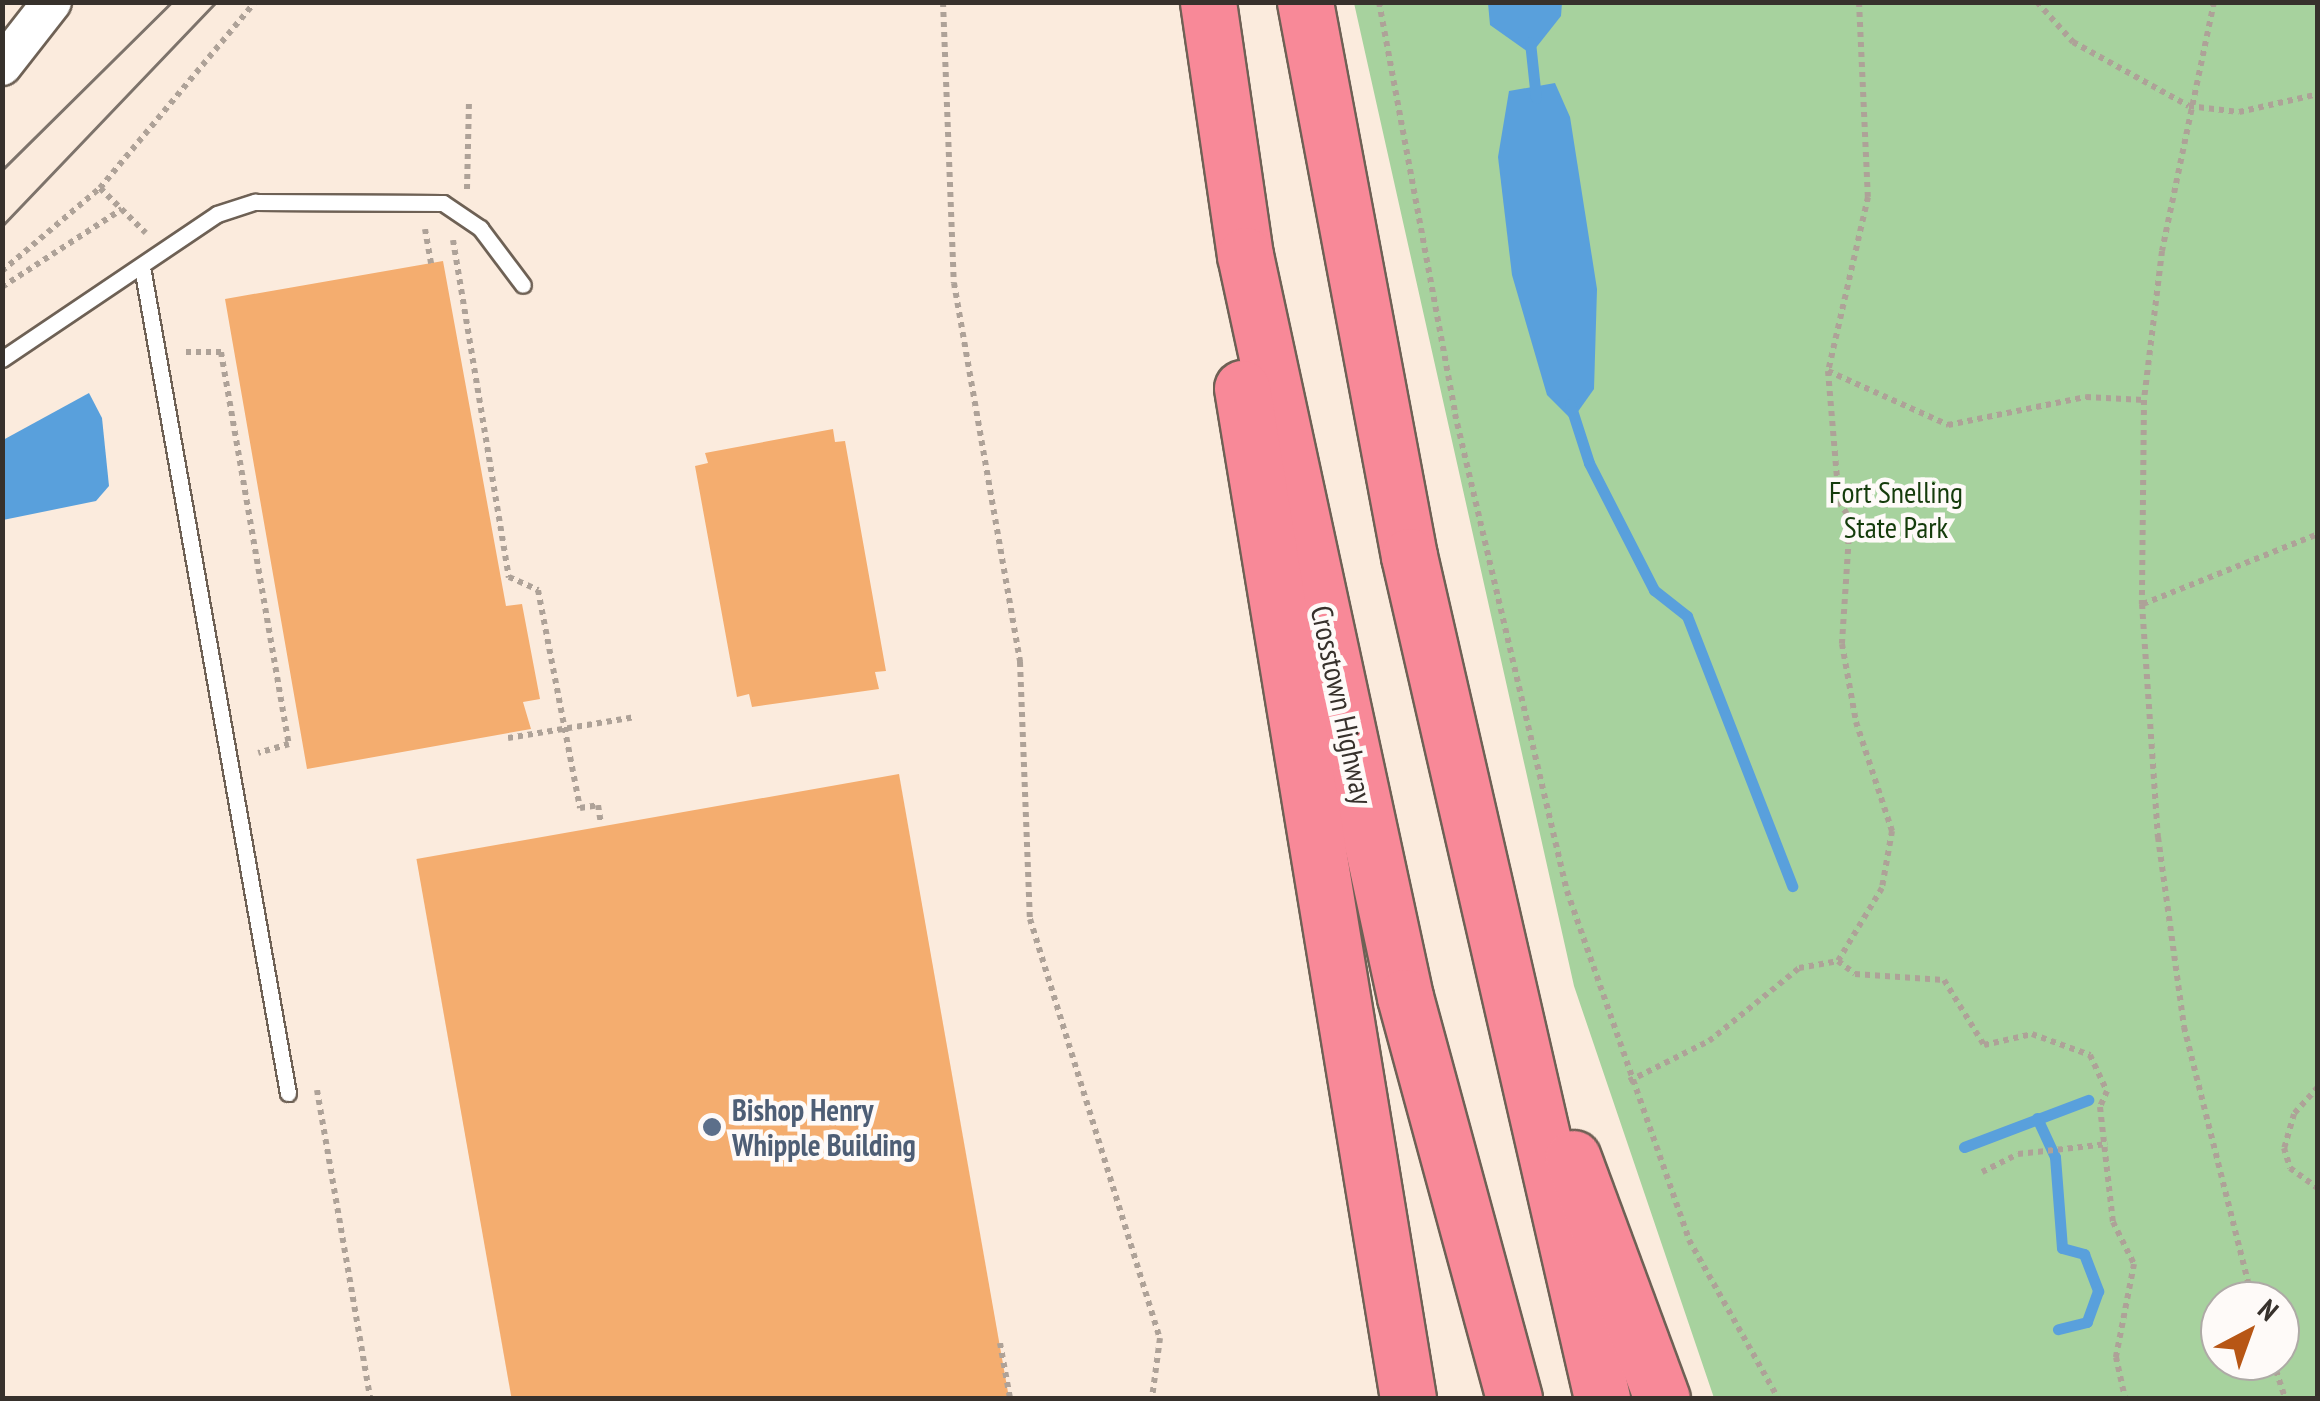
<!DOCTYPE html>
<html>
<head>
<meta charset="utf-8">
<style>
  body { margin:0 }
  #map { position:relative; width:2320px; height:1401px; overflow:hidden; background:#fbebdd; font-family:"PT Sans Narrow",sans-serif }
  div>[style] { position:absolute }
  .green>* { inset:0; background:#a7d29e }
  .water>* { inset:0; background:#59a0dc }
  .stream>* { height:11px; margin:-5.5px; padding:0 5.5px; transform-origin:5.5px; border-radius:5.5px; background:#59a0dc }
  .building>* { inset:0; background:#f4ad6f; transform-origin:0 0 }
  .path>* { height:6px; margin-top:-3px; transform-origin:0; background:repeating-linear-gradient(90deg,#aea298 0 5px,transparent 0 10px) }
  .roads { filter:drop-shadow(2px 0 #6e6155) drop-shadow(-2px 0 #6e6155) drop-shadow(0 2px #6e6155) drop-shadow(0 -2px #6e6155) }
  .service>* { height:15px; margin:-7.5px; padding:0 7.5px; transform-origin:7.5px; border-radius:7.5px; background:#fff }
  .tertiary>* { height:38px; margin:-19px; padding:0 19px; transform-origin:19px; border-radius:19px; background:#fff }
  .motorway>* { height:55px; margin:-27.5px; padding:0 27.5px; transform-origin:27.5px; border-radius:27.5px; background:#f88998 }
  .tram>* { height:2.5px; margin:-1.25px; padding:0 1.25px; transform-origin:1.25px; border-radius:1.25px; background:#7d736b }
  .dots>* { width:28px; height:28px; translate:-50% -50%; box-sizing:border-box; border:5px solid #fefaf8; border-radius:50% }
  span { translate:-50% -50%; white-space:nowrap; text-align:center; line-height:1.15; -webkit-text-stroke:9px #fefaf8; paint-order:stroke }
  .park-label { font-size:30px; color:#153c0c }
  .street-label { font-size:30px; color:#37312c }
  .service-label { font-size:30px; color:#4e5e75; font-weight:700 }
  .left { translate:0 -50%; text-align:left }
  .frame { position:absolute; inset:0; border:5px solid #37312c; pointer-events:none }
  .north { position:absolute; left:2200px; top:1281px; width:100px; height:100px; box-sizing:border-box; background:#fefaf8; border:2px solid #aeaaa6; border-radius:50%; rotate:41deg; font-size:28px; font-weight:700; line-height:40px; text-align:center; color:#37312c }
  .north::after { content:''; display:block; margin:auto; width:35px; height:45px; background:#b75615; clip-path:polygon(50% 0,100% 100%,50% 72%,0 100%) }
</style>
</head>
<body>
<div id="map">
  <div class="green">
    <div style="clip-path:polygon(evenodd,1354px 3px,2317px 3px,2317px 1398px,1714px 1398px,1574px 986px,1354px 3px,2220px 1301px,2280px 1301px,2280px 1361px,2220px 1361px,2220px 1301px)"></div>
  </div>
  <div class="water">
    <div style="clip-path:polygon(1488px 3px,1562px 3px,1561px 16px,1531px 54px,1490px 25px)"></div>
    <div style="clip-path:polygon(1555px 83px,1570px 117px,1597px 289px,1594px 389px,1572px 420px,1547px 395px,1512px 275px,1498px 157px,1509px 91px)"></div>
    <div style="clip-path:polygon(89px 393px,102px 418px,109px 486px,96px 501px,3px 520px,3px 440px)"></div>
  </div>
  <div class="stream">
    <div style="left:1530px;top:42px;width:56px;rotate:83.9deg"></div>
    <div style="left:1570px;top:404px;width:62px;rotate:72.1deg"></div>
    <div style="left:1589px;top:463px;width:143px;rotate:62.9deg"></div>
    <div style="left:1654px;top:590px;width:42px;rotate:38.2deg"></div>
    <div style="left:1687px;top:616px;width:290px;rotate:68.7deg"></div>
    <div style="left:2037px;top:1118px;width:43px;rotate:65.2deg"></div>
    <div style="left:2055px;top:1157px;width:91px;rotate:85.6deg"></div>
    <div style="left:2062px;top:1248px;width:23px;rotate:15deg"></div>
    <div style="left:2084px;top:1254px;width:40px;rotate:69deg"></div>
    <div style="left:2098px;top:1291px;width:33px;rotate:110deg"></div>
    <div style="left:2087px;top:1322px;width:30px;rotate:166deg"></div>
    <div style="left:1964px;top:1147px;width:133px;rotate:-20.8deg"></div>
  </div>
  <div class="building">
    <div style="clip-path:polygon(443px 261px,506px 606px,522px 604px,540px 699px,523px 702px,531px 729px,307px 769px,225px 299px)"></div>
    <div style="clip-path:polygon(833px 429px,835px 442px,845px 441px,886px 671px,875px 672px,879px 689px,752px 707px,749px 694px,737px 697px,695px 466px,708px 463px,705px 453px)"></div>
    <div style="left:899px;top:774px;width:633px;height:490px;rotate:80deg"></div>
  </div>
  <div class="path">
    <div style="left:943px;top:2px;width:281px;rotate:87.8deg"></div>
    <div style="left:954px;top:283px;width:385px;rotate:80.1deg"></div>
    <div style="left:1020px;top:662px;width:257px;rotate:87.8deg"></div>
    <div style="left:1030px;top:919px;width:439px;rotate:72.8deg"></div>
    <div style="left:1160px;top:1338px;width:61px;rotate:97.6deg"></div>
    <div style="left:1379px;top:2px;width:419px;rotate:79.5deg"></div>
    <div style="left:1455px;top:414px;width:490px;rotate:76.8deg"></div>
    <div style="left:1567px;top:891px;width:370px;rotate:70.7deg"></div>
    <div style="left:1689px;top:1240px;width:181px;rotate:60.6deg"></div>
    <div style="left:1859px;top:2px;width:195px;rotate:87.4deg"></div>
    <div style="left:1868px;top:197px;width:179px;rotate:102.9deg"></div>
    <div style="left:1828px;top:371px;width:130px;rotate:85.2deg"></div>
    <div style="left:1839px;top:501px;width:21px;rotate:59deg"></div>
    <div style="left:1850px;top:519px;width:125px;rotate:93.7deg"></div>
    <div style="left:1842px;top:644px;width:79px;rotate:79.8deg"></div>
    <div style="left:1856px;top:722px;width:115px;rotate:71.7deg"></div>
    <div style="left:1892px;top:831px;width:58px;rotate:100deg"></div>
    <div style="left:1882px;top:888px;width:85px;rotate:121.1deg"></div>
    <div style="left:1838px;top:961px;width:21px;rotate:37deg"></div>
    <div style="left:1855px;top:974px;width:89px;rotate:3.9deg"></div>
    <div style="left:1944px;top:980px;width:76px;rotate:58.4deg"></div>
    <div style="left:1984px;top:1045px;width:49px;rotate:-12.9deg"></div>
    <div style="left:2032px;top:1034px;width:62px;rotate:19.9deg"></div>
    <div style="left:2090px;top:1055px;width:40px;rotate:65deg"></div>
    <div style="left:2107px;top:1091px;width:17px;rotate:114deg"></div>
    <div style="left:2100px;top:1107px;width:116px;rotate:83.6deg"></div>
    <div style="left:2113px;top:1222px;width:47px;rotate:63.4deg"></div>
    <div style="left:2134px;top:1264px;width:95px;rotate:101deg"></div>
    <div style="left:2116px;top:1357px;width:42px;rotate:77.6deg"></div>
    <div style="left:2037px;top:2px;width:54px;rotate:48deg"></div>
    <div style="left:2073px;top:42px;width:132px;rotate:28.9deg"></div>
    <div style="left:2189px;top:106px;width:50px;rotate:6.8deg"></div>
    <div style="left:2239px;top:112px;width:81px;rotate:-12.8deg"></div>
    <div style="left:2214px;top:2px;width:254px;rotate:101.8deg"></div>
    <div style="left:2162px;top:251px;width:150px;rotate:96.9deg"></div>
    <div style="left:2144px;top:400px;width:204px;rotate:90.6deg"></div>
    <div style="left:2142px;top:604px;width:234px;rotate:86.1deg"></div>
    <div style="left:2158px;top:837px;width:192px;rotate:82.2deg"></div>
    <div style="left:2184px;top:1027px;width:283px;rotate:75.9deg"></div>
    <div style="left:100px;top:188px;width:64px;rotate:44.4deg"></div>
    <div style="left:467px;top:189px;width:87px;rotate:-88.7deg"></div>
    <div style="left:425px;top:229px;width:35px;rotate:80deg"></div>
    <div style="left:453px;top:240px;width:342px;rotate:80.6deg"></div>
    <div style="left:509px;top:577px;width:32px;rotate:24deg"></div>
    <div style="left:538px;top:590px;width:222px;rotate:79.1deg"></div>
    <div style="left:580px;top:808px;width:18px;rotate:-9deg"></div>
    <div style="left:598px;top:805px;width:19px;rotate:81deg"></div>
    <div style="left:2px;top:271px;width:128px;rotate:-40.3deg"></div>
    <div style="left:100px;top:188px;width:242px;rotate:-50.2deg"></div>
    <div style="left:2px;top:287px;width:143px;rotate:-33deg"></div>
    <div style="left:186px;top:352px;width:35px"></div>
    <div style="left:221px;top:352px;width:398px;rotate:80.2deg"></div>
    <div style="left:289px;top:744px;width:32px;rotate:164deg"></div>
    <div style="left:1828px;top:371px;width:132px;rotate:24.2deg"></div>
    <div style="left:1948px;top:425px;width:141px;rotate:-11.5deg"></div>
    <div style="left:2086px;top:397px;width:58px;rotate:3deg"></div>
    <div style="left:2143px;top:604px;width:188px;rotate:-21.8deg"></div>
    <div style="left:508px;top:738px;width:129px;rotate:-9.4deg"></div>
    <div style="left:1629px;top:1081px;width:89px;rotate:-26.6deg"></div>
    <div style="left:1709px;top:1041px;width:116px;rotate:-39deg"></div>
    <div style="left:1799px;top:968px;width:40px;rotate:-10deg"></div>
    <div style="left:2318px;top:1087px;width:36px;rotate:132deg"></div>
    <div style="left:2294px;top:1114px;width:35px;rotate:106deg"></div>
    <div style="left:2284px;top:1148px;width:21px;rotate:73deg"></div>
    <div style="left:2290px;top:1168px;width:34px;rotate:36deg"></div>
    <div style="left:317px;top:1090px;width:313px;rotate:80.2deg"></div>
    <div style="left:1982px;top:1172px;width:40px;rotate:-26.6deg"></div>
    <div style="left:2018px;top:1154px;width:90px;rotate:-6.4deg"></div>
    <div style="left:1000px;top:1343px;width:56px;rotate:79.7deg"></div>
    <div style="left:2273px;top:1361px;width:39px;rotate:72deg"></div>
  </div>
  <div class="roads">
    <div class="service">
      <div style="left:142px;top:267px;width:839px;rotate:79.98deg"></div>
      <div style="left:2px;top:359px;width:259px;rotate:-34deg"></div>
      <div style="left:217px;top:214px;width:40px;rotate:-18deg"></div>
      <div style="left:255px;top:202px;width:188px;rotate:0.3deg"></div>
      <div style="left:443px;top:203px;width:45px;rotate:34deg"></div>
      <div style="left:480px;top:228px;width:71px;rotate:53deg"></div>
    </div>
    <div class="tertiary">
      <div style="left:2px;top:66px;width:81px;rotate:-52deg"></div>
    </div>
    <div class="motorway">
      <div style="left:1208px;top:2px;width:256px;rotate:81.7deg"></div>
      <div style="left:1245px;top:255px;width:759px;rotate:77.83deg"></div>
      <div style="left:1405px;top:997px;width:416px;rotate:74.8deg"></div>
      <div style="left:1305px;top:2px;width:564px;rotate:79.37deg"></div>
      <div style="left:1409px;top:556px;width:864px;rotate:77.09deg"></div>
      <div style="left:1242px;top:388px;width:1024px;rotate:80.67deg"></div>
      <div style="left:1573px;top:1158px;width:256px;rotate:69.7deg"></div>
    </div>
  </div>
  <div class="tram">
    <div style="left:2px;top:170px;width:239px;rotate:-44.7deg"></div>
    <div style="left:2px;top:226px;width:310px;rotate:-46.3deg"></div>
  </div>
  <div class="dots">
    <div style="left:712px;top:1127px;background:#5c6f8a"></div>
  </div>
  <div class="park-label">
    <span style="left:1896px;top:509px">Fort Snelling<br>State Park</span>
  </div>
  <div class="street-label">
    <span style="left:1342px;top:705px;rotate:78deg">Crosstown Highway</span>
  </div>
  <div class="service-label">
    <span class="left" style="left:732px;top:1127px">Bishop Henry<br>Whipple Building</span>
  </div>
  <div class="frame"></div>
  <div class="north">N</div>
</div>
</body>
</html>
